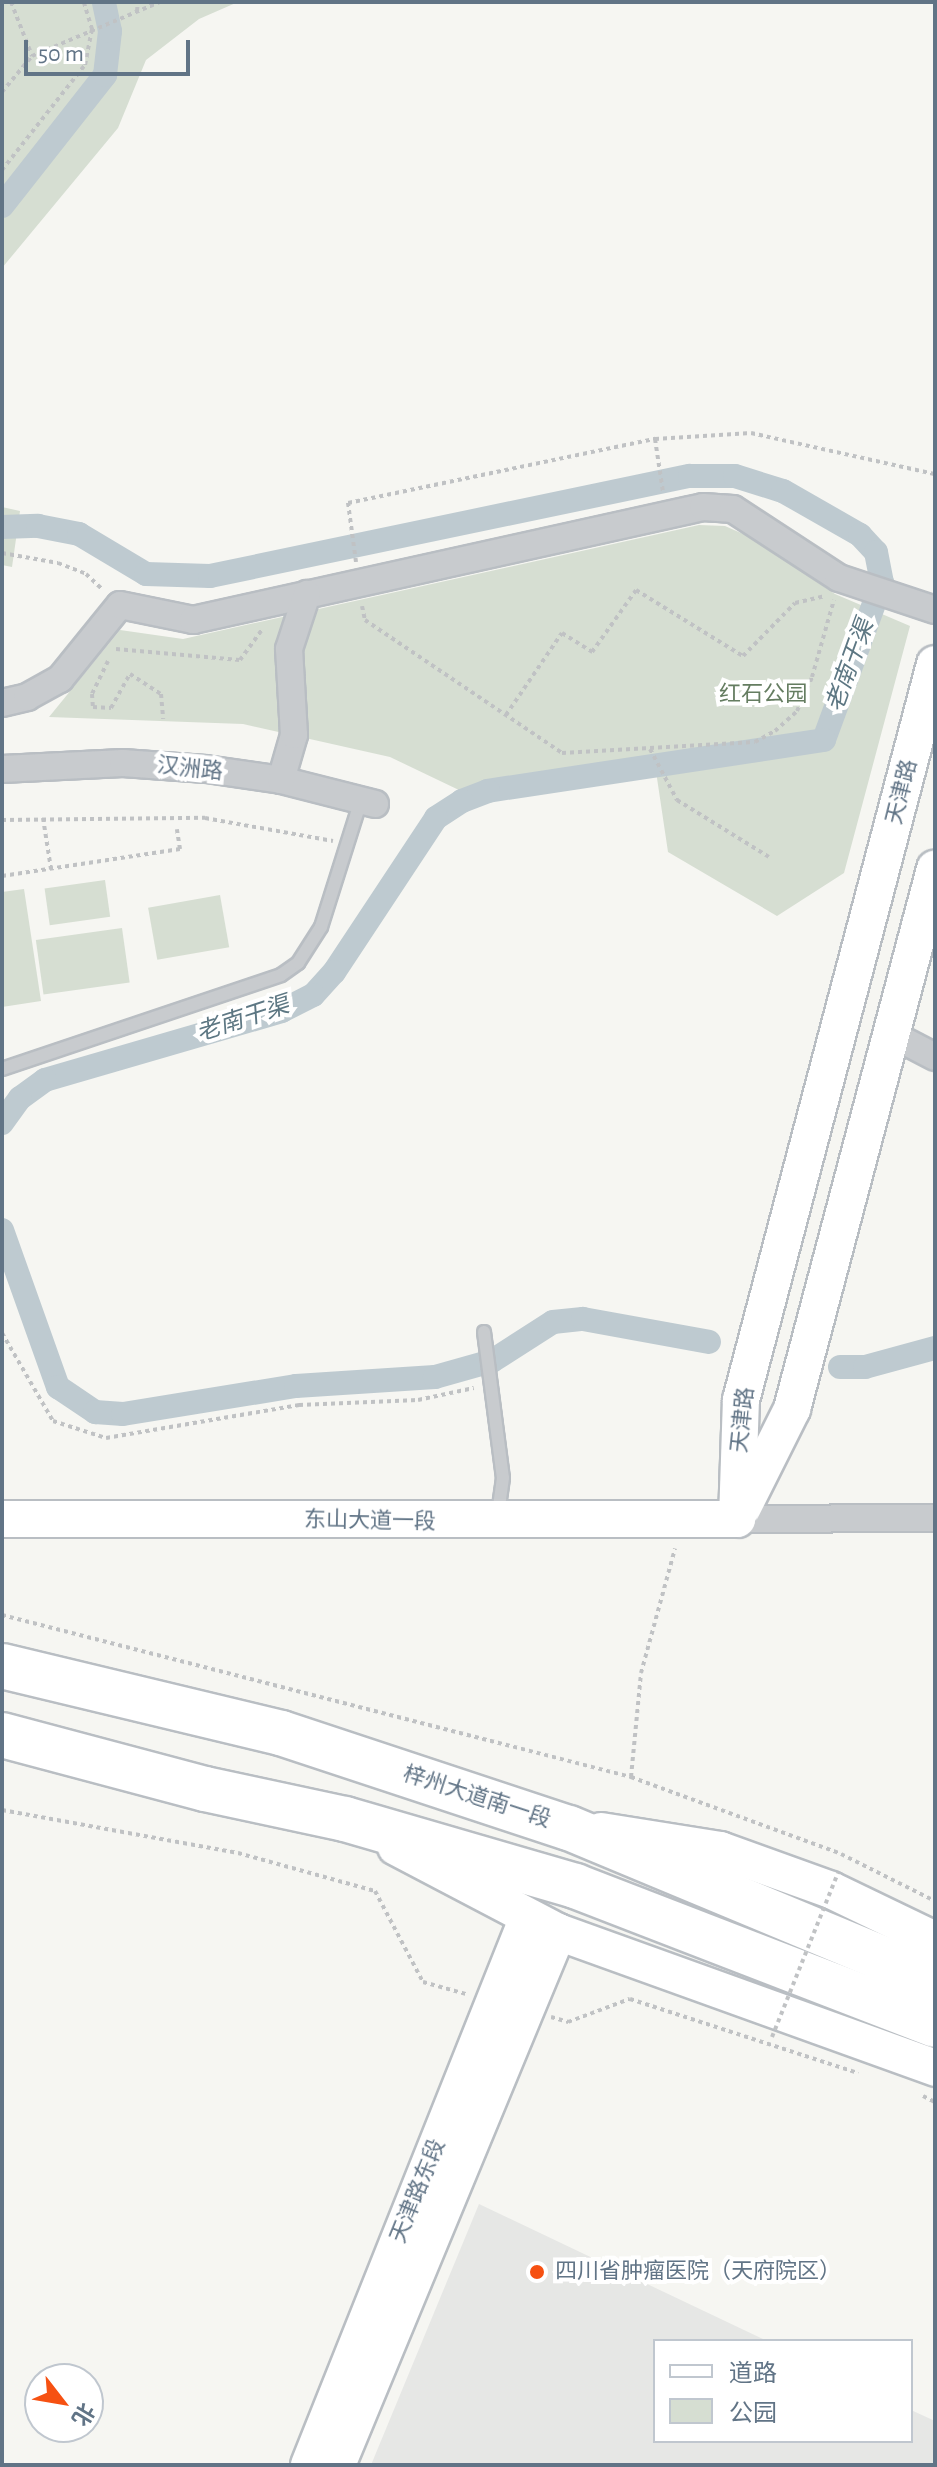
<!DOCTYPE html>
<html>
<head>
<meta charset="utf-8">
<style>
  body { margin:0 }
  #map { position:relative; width:937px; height:2467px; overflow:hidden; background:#f6f6f2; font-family:"Alegreya Sans","Noto Sans SC",sans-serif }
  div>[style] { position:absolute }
  .built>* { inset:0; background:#e6e7e5 }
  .green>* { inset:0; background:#d6ded2; transform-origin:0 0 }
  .canal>* { height:24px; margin:-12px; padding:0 12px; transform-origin:12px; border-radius:12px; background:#becad0 }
  .path>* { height:4px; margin-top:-2px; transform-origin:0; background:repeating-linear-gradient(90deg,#c0c2c4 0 4px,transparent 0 8px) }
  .roads { filter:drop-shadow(2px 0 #b9bec3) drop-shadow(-2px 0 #b9bec3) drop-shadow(0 2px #b9bec3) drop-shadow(0 -2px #b9bec3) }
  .lane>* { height:12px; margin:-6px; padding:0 6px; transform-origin:6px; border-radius:6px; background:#c8cbce }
  .street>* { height:26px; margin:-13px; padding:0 13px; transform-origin:13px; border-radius:13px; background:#c8cbce }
  .secondary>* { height:36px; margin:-18px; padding:0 18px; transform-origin:18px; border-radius:18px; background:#fff }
  .highway>* { height:44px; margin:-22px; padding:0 22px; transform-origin:22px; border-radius:22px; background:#fff }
  .path-bridge>* { height:4px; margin-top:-2px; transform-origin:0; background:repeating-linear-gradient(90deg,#c0c2c4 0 4px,transparent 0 8px) }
  .dots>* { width:22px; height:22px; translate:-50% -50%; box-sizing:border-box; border:4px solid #fff; border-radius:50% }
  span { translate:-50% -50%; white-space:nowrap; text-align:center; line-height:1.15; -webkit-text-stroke:8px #fff; paint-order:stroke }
  .park-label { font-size:22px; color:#657d61 }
  .street-label { font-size:22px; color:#617486 }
  .poi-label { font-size:22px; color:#617486 }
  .left { translate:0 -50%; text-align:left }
  .water-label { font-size:24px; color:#5d7783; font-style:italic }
  .frame { position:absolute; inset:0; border:4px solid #617486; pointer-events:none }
  .legend { position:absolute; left:653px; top:2339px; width:260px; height:104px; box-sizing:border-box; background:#fff; border:2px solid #c0c7cf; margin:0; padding:10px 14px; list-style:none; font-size:24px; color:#617486 }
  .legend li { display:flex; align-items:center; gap:16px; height:40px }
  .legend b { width:40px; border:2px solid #c0c7cf }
  .north { position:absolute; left:24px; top:2363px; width:80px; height:80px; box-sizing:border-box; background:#fff; border:2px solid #c0c7cf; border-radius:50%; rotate:121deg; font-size:22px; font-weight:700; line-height:32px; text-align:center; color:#617486 }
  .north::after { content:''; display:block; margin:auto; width:28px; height:36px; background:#f65112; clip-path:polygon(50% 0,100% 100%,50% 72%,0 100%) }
  .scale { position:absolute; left:24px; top:40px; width:166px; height:36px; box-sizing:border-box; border:4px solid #617486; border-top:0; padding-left:10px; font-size:24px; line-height:28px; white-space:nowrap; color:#617486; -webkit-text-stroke:6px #fff; paint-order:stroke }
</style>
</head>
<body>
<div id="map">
  <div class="built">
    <div style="clip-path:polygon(479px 2204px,767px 2341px,655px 2341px,655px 2441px,911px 2441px,911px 2410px,935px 2421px,935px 2465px,371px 2465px)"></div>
  </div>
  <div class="green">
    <div style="clip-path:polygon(2px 2px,238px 2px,199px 19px,146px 60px,118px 128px,2px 268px)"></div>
    <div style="clip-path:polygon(2px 507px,20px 511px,12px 567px,2px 565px)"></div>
    <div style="clip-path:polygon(699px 525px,725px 526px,750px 537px,835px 594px,910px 626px,844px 873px,777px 916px,668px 852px,654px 758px,461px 791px,390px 757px,243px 724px,49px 717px,120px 630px,183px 639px)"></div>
    <div style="left:105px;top:880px;width:37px;height:61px;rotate:82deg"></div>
    <div style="clip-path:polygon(24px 889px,41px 1001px,2px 1007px,2px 892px)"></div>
    <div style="left:220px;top:895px;width:53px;height:73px;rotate:80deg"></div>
    <div style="left:122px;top:928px;width:55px;height:87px;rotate:82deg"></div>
  </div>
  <div class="canal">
    <div style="left:2px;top:206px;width:167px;rotate:-51.8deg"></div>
    <div style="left:105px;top:75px;width:44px;rotate:-83.5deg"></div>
    <div style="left:110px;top:31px;width:30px;rotate:-102deg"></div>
    <div style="left:2px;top:527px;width:36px;rotate:-2deg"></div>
    <div style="left:38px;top:526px;width:42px;rotate:11deg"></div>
    <div style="left:79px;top:534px;width:78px;rotate:30.8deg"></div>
    <div style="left:146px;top:574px;width:64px;rotate:1.8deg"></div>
    <div style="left:210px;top:576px;width:490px;rotate:-11.8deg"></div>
    <div style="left:690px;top:476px;width:45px"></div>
    <div style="left:735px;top:476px;width:50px;rotate:17.4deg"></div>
    <div style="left:783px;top:491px;width:89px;rotate:29.7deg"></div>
    <div style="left:860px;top:535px;width:23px;rotate:47deg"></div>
    <div style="left:876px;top:552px;width:31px;rotate:79deg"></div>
    <div style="left:882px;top:582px;width:168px;rotate:110.2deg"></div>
    <div style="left:824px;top:740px;width:340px;rotate:171.4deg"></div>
    <div style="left:488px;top:791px;width:28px;rotate:159deg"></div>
    <div style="left:462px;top:801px;width:31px;rotate:147deg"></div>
    <div style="left:436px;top:818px;width:185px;rotate:123.5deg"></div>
    <div style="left:334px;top:972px;width:31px;rotate:132deg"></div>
    <div style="left:313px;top:995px;width:35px;rotate:153deg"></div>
    <div style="left:282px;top:1011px;width:247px;rotate:163.8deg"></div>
    <div style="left:45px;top:1080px;width:31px;rotate:144deg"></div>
    <div style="left:20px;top:1098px;width:31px;rotate:126deg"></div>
    <div style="left:2px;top:1230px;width:167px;rotate:70.4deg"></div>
    <div style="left:58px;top:1387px;width:45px;rotate:34deg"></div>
    <div style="left:95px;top:1412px;width:28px;rotate:4deg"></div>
    <div style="left:123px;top:1414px;width:175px;rotate:-9.2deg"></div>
    <div style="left:296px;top:1386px;width:139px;rotate:-3.7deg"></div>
    <div style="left:435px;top:1377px;width:59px;rotate:-15.7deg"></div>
    <div style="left:492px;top:1361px;width:72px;rotate:-32.6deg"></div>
    <div style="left:553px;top:1322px;width:30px;rotate:-6deg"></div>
    <div style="left:583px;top:1319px;width:128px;rotate:10.3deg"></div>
    <div style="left:840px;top:1367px;width:25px"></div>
    <div style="left:865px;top:1367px;width:73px;rotate:-15.2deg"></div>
  </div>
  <div class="path">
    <div style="left:11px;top:2px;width:58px;rotate:68.7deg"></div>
    <div style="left:32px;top:56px;width:139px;rotate:-22.9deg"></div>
    <div style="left:137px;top:11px;width:9px;rotate:-84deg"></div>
    <div style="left:2px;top:92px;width:47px;rotate:-50.2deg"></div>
    <div style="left:2px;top:170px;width:134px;rotate:-51.7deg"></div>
    <div style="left:85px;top:65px;width:37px;rotate:-79deg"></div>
    <div style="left:92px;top:29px;width:28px;rotate:-107deg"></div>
    <div style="left:655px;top:439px;width:54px;rotate:81.4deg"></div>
    <div style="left:2px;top:553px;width:57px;rotate:10.1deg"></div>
    <div style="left:58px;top:563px;width:30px;rotate:21deg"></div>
    <div style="left:86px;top:574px;width:23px;rotate:43deg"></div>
    <div style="left:356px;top:562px;width:60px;rotate:-97.7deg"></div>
    <div style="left:348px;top:503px;width:314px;rotate:-11.8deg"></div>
    <div style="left:655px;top:439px;width:96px;rotate:-3.6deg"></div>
    <div style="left:751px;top:433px;width:189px;rotate:12.6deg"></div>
    <div style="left:362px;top:606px;width:14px;rotate:78deg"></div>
    <div style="left:365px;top:620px;width:238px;rotate:34deg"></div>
    <div style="left:562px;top:753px;width:193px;rotate:-3.3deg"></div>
    <div style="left:755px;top:742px;width:23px;rotate:-29deg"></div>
    <div style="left:775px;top:731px;width:30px;rotate:-42deg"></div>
    <div style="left:797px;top:711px;width:37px;rotate:-66deg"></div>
    <div style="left:812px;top:677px;width:80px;rotate:-74.1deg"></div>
    <div style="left:116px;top:649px;width:124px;rotate:5.1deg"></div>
    <div style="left:240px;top:660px;width:39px;rotate:-54deg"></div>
    <div style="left:108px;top:661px;width:37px;rotate:116deg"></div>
    <div style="left:92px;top:694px;width:13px;rotate:86deg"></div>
    <div style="left:93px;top:707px;width:18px;rotate:3deg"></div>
    <div style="left:111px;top:708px;width:39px;rotate:-61deg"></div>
    <div style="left:130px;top:674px;width:37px;rotate:33deg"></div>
    <div style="left:161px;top:694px;width:25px;rotate:85deg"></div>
    <div style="left:506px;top:715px;width:99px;rotate:-55.7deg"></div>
    <div style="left:562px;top:633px;width:36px;rotate:32deg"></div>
    <div style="left:592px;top:652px;width:76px;rotate:-54.6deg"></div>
    <div style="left:636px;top:590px;width:126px;rotate:31.7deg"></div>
    <div style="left:743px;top:656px;width:74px;rotate:-45.5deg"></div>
    <div style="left:795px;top:603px;width:31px;rotate:-13deg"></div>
    <div style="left:650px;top:749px;width:58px;rotate:62.1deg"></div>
    <div style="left:677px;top:800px;width:108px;rotate:31.8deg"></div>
    <div style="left:43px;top:818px;width:52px;rotate:81.1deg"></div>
    <div style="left:2px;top:820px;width:203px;rotate:-0.6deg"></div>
    <div style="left:205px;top:818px;width:130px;rotate:10.2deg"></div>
    <div style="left:2px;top:876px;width:180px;rotate:-8.6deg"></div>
    <div style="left:180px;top:849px;width:20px;rotate:-99deg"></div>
    <div style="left:2px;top:1333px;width:102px;rotate:59.9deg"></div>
    <div style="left:53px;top:1421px;width:56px;rotate:17.8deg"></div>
    <div style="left:106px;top:1438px;width:196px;rotate:-9.7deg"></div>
    <div style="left:299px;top:1405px;width:119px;rotate:-2.4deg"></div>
    <div style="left:418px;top:1400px;width:57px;rotate:-12.1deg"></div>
    <div style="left:2px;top:1615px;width:650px;rotate:14.44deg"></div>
    <div style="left:631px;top:1777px;width:224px;rotate:20.1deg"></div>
    <div style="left:841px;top:1854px;width:105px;rotate:26.6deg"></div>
    <div style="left:631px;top:1777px;width:104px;rotate:-84.5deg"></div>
    <div style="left:641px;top:1673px;width:129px;rotate:-74.7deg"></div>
    <div style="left:2px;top:1810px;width:240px;rotate:10.3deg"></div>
    <div style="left:238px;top:1853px;width:142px;rotate:15.5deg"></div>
    <div style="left:375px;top:1891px;width:103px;rotate:62.2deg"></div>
    <div style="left:423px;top:1982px;width:45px;rotate:15.6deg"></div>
    <div style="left:551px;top:2017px;width:18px;rotate:16deg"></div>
    <div style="left:568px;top:2022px;width:66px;rotate:-20.4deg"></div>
    <div style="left:630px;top:1999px;width:240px;rotate:18deg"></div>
    <div style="left:923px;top:2096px;width:13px;rotate:27deg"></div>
  </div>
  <div class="roads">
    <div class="lane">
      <div style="left:2px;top:1069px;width:294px;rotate:-18.6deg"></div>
      <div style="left:281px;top:975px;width:21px;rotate:-35deg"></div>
      <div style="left:298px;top:963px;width:43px;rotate:-57.4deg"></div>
      <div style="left:321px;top:927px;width:133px;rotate:-72.5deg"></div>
      <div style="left:484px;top:1332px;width:147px;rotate:82.6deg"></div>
      <div style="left:503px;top:1478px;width:36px;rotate:98deg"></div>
    </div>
    <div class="street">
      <div style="left:2px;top:703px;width:26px;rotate:-13deg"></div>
      <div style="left:27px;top:697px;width:38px;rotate:-29deg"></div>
      <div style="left:60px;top:679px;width:95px;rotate:-51deg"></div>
      <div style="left:120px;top:605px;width:75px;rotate:11.6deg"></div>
      <div style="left:193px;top:620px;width:522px;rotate:-12.49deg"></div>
      <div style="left:703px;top:507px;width:30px;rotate:4deg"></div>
      <div style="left:733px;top:509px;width:126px;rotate:33.1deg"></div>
      <div style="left:839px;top:578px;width:101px;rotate:18.4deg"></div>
      <div style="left:2px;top:769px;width:121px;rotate:-2.8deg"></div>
      <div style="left:123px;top:763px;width:83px;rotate:4.1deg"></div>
      <div style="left:206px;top:769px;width:76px;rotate:8.3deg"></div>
      <div style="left:281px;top:780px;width:97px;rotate:14.3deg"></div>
      <div style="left:281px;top:780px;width:47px;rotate:-73.9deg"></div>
      <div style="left:294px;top:735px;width:86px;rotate:-93.3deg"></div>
      <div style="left:289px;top:649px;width:58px;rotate:-71.9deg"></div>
      <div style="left:893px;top:1035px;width:47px;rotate:27.6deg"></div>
      <div style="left:737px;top:1519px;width:198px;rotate:-0.3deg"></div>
    </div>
    <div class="secondary">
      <div style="left:743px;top:1507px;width:110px;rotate:-63.4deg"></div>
      <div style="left:792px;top:1409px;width:559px;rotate:-75.17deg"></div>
      <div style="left:2px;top:1519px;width:735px"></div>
      <div style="left:737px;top:1519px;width:119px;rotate:-88.1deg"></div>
      <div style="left:741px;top:1400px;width:761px;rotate:-75.23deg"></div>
      <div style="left:601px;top:1831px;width:121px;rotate:9.1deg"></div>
      <div style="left:720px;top:1850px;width:118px;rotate:19.8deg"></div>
      <div style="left:831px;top:1890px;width:115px;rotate:25.7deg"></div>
      <div style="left:396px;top:1847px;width:183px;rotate:27.7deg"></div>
      <div style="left:558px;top:1932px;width:401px;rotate:19.8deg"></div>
      <div style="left:309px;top:2465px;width:590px;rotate:-68.22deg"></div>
      <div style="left:337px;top:2465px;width:577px;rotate:-67.48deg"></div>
    </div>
    <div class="highway">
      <div style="left:2px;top:1666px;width:287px;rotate:13.5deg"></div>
      <div style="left:281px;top:1733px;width:303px;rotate:18.3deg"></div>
      <div style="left:569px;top:1828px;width:396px;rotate:22.6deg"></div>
      <div style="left:2px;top:1735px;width:210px;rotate:14.9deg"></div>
      <div style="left:205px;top:1789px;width:143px;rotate:12.1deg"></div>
      <div style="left:345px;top:1819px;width:240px;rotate:16.2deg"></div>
      <div style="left:575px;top:1886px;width:386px;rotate:21.1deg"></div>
    </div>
  </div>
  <div class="path-bridge">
    <div style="left:772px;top:2037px;width:177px;rotate:-68.1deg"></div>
  </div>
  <div class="dots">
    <div style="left:537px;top:2272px;background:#f65112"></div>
  </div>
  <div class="park-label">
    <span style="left:763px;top:695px">红石公园</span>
  </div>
  <div class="street-label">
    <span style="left:190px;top:769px;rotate:6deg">汉洲路</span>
    <span style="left:902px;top:792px;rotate:-76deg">天津路</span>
    <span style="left:743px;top:1420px;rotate:-84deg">天津路</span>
    <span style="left:370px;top:1521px;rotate:1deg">东山大道一段</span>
    <span style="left:477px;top:1797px;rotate:18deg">梓州大道南一段</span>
    <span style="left:418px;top:2191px;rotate:-68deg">天津路东段</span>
  </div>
  <div class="poi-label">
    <span class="left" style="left:555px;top:2272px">四川省肿瘤医院（天府院区）</span>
  </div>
  <div class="water-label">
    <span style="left:851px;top:666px;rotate:-70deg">老南干渠</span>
    <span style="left:243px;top:1020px;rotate:-18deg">老南干渠</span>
  </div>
  <div class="frame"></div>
  <ul class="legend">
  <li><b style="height:10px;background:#fff"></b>道路</li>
  <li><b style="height:22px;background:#d6ded2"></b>公园</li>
  </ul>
  <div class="north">北</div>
  <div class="scale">50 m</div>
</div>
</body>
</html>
